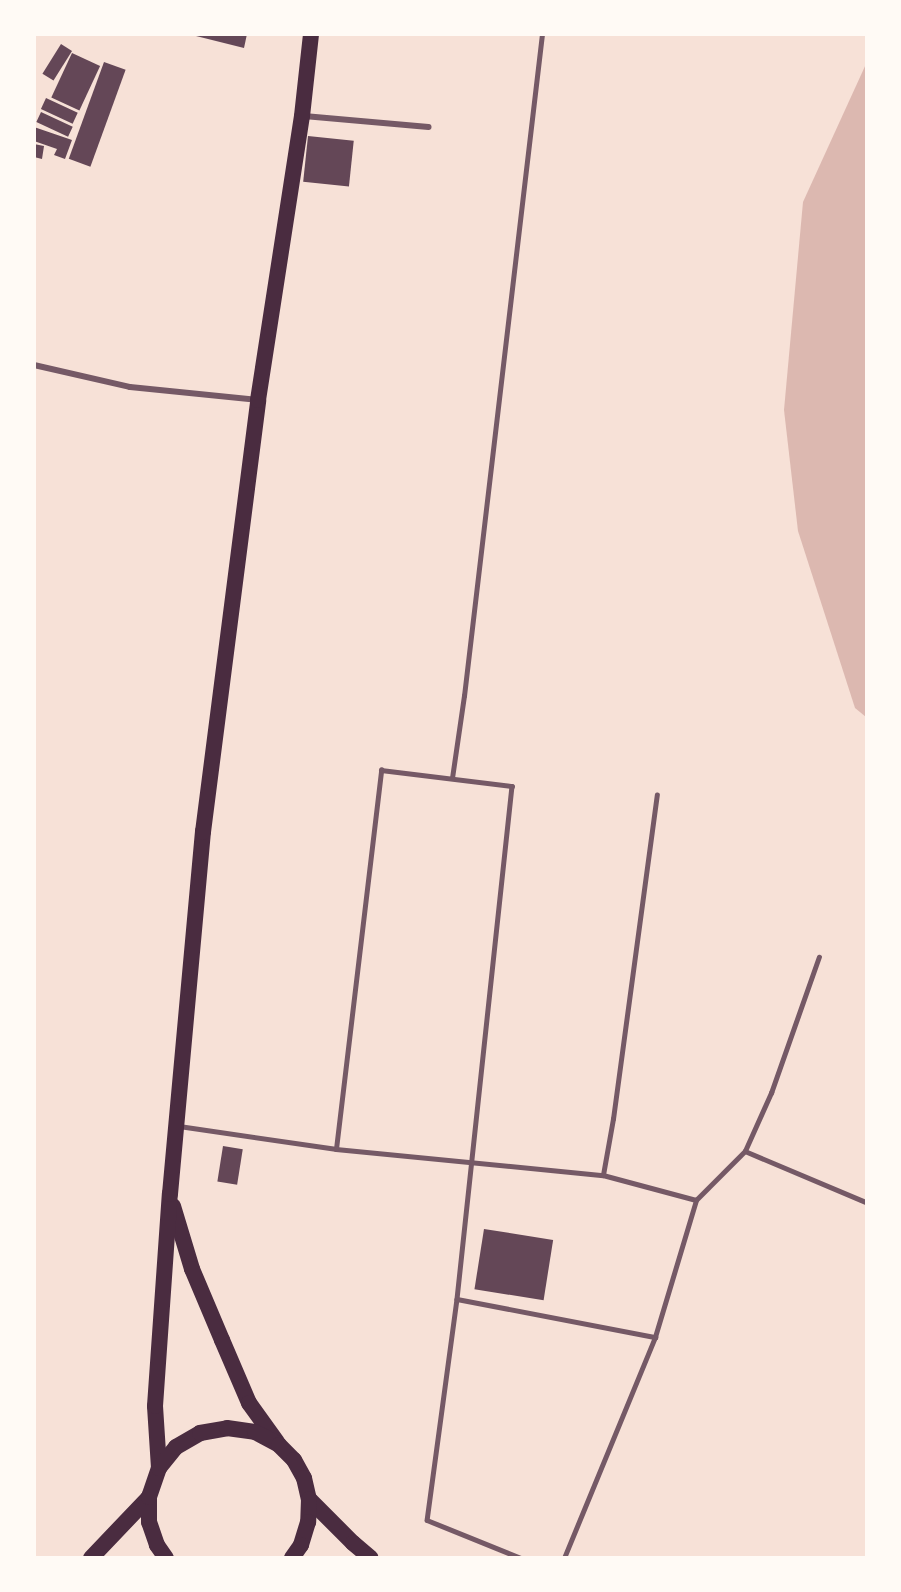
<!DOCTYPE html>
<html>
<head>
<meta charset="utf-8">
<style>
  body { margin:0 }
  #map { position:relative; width:901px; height:1592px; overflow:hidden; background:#f7e1d7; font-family:"Titillium Web",sans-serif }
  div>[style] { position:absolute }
  .water>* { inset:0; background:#dcb8b0 }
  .building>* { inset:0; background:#644757; transform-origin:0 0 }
  .service>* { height:4.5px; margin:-2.25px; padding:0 2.25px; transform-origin:2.25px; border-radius:2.25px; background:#755966 }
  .minor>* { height:6px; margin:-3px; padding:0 3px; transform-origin:3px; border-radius:3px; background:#755966 }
  .trunk>* { height:16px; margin:-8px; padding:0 8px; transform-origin:8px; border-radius:8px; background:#4a2c40 }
  span { translate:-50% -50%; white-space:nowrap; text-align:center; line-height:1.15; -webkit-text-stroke:6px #fffaf5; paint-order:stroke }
  .frame { position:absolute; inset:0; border:36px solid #fffaf5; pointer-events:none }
</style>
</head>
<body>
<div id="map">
  <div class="water">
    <div style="clip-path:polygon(866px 64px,866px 717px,855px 708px,798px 531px,784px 410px,803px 202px)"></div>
  </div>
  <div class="building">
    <div style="clip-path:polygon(188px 34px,247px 34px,244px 48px)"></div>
    <div style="left:61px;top:44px;width:13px;height:35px;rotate:32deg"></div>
    <div style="left:72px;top:53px;width:31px;height:49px;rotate:25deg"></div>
    <div style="left:104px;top:62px;width:23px;height:103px;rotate:20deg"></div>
    <div style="left:46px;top:98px;width:35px;height:12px;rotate:25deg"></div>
    <div style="left:41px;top:112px;width:35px;height:11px;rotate:25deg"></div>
    <div style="clip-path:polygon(34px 127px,72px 140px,65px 159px,54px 155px,57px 149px,34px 141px)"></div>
    <div style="left:308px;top:136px;width:46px;height:46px;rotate:6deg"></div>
    <div style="clip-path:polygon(34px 144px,44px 146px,42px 159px,34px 157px)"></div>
    <div style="left:223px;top:1146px;width:20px;height:36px;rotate:9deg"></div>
    <div style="left:484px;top:1229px;width:70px;height:61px;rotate:9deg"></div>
  </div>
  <div class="service">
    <div style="left:452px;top:778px;width:83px;rotate:-81.7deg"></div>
    <div style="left:464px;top:696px;width:667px;rotate:-83.28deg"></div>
    <div style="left:179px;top:1126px;width:159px;rotate:8.3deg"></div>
    <div style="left:336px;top:1149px;width:268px;rotate:5.6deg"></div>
    <div style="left:603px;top:1175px;width:96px;rotate:15deg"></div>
    <div style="left:336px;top:1149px;width:382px;rotate:-83.2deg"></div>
    <div style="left:381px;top:770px;width:132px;rotate:7deg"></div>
    <div style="left:512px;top:786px;width:516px;rotate:96.12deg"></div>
    <div style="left:457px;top:1299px;width:223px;rotate:97.7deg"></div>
    <div style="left:427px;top:1520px;width:101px;rotate:22deg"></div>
    <div style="left:745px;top:1151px;width:131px;rotate:22.9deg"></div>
    <div style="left:603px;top:1175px;width:57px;rotate:-79.9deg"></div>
    <div style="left:613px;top:1119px;width:327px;rotate:-82.3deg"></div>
    <div style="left:457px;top:1299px;width:202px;rotate:10.9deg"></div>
    <div style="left:564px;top:1558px;width:239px;rotate:-67.6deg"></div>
    <div style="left:655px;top:1337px;width:143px;rotate:-73.3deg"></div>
    <div style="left:696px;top:1200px;width:69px;rotate:-45deg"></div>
    <div style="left:745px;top:1151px;width:64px;rotate:-65.9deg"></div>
    <div style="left:771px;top:1093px;width:144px;rotate:-70.6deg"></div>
  </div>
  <div class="minor">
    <div style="left:304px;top:116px;width:125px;rotate:5deg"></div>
    <div style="left:34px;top:365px;width:98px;rotate:12.9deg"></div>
    <div style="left:130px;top:387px;width:128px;rotate:5.8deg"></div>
  </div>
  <div class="trunk">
    <div style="left:173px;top:1206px;width:66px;rotate:73.2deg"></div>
    <div style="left:192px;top:1269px;width:77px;rotate:67.1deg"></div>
    <div style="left:222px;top:1340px;width:69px;rotate:66.8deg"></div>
    <div style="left:249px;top:1403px;width:48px;rotate:54.3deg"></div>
    <div style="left:159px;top:1468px;width:62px;rotate:-93.7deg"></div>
    <div style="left:155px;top:1406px;width:213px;rotate:-86deg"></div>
    <div style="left:170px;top:1194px;width:364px;rotate:-84.8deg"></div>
    <div style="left:203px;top:832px;width:435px;rotate:-82.7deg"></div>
    <div style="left:258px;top:400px;width:287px;rotate:-81.2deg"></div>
    <div style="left:302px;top:116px;width:82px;rotate:-83.7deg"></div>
    <div style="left:309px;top:1499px;width:62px;rotate:45deg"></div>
    <div style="left:353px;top:1543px;width:23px;rotate:40deg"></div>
    <div style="left:91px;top:1558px;width:84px;rotate:-46.4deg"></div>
    <div style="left:166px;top:1558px;width:16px;rotate:-125deg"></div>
    <div style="left:157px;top:1545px;width:24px;rotate:-109deg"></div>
    <div style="left:149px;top:1522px;width:25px;rotate:-90deg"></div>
    <div style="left:149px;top:1497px;width:31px;rotate:-71deg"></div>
    <div style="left:159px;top:1468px;width:27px;rotate:-51deg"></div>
    <div style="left:176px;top:1447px;width:28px;rotate:-30deg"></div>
    <div style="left:200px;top:1433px;width:27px;rotate:-10deg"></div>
    <div style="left:227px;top:1428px;width:28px;rotate:8deg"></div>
    <div style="left:255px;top:1432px;width:27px;rotate:28deg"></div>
    <div style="left:279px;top:1445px;width:21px;rotate:45deg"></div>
    <div style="left:294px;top:1460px;width:21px;rotate:61deg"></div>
    <div style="left:304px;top:1478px;width:22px;rotate:77deg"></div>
    <div style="left:309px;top:1499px;width:23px;rotate:92deg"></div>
    <div style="left:308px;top:1522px;width:24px;rotate:107deg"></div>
    <div style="left:301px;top:1545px;width:16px;rotate:125deg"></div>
  </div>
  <div class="frame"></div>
</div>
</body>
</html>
